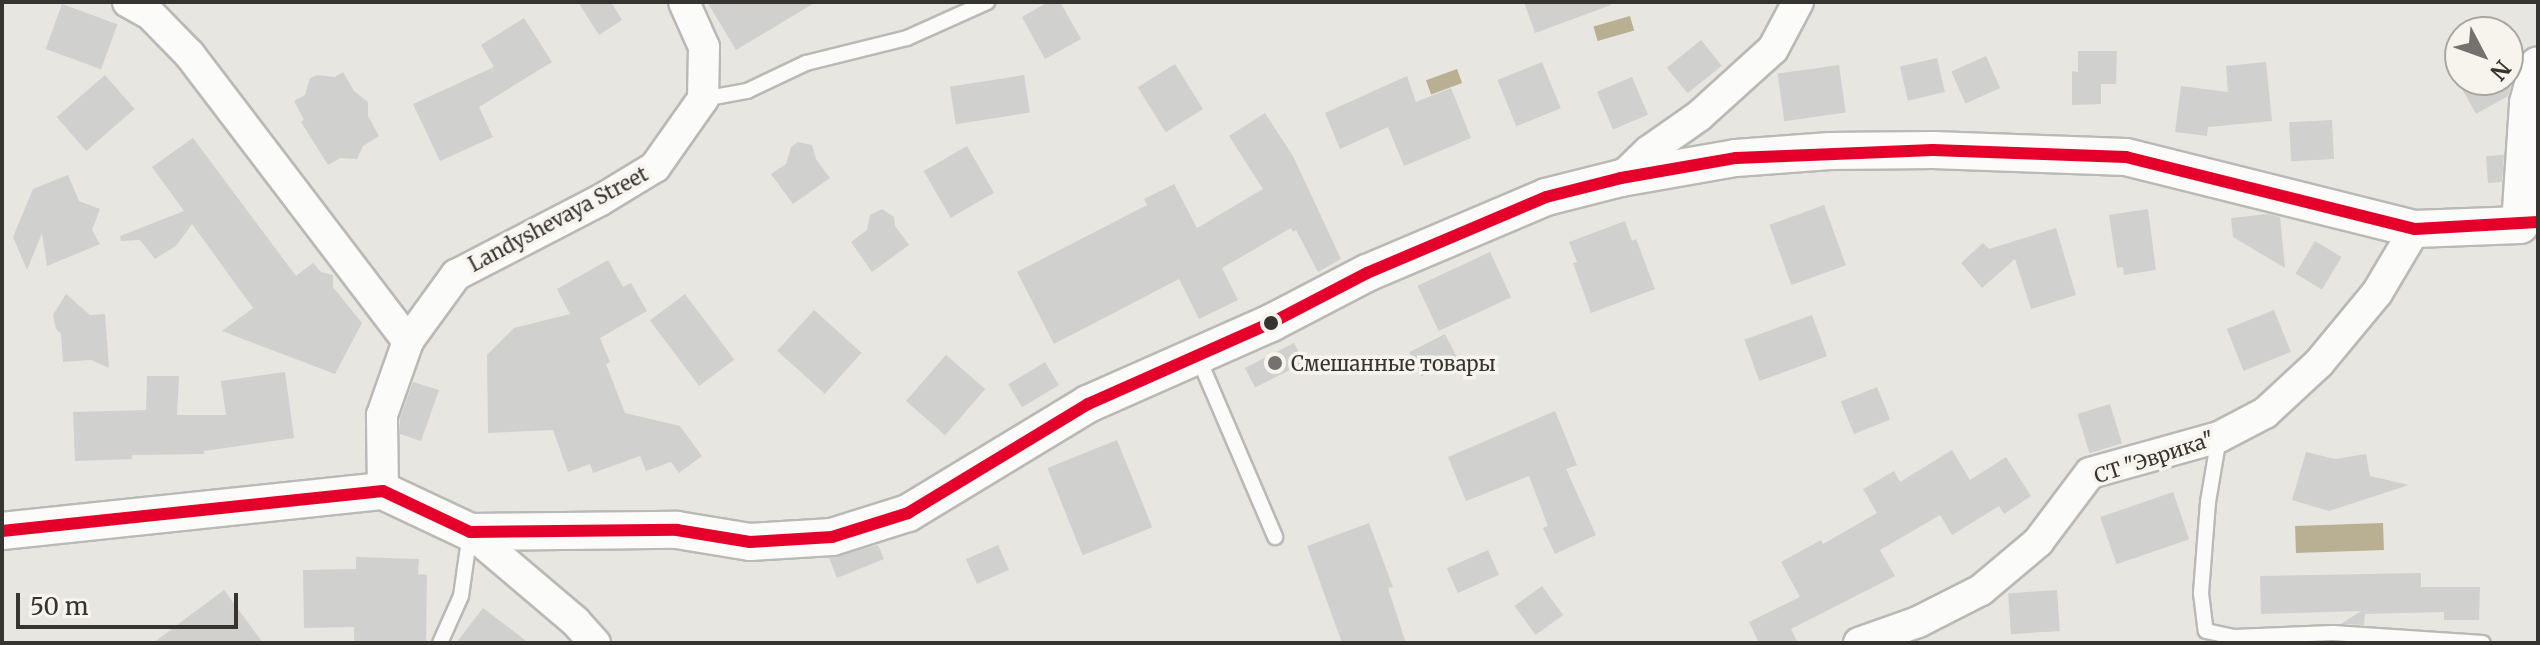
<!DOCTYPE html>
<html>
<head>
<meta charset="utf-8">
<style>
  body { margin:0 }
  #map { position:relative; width:2540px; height:645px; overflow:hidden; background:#e7e6e1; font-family:Merriweather,serif }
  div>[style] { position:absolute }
  .water>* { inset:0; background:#b9af93; transform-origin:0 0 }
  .building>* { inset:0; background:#d0d0cf; transform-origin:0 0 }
  .roads { filter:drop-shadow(2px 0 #bab9b6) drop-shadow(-2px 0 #bab9b6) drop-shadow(0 2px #bab9b6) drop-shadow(0 -2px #bab9b6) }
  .service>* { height:14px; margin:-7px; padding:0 7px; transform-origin:7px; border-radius:7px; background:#fbfbfa }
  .minor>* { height:30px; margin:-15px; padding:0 15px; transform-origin:15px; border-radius:15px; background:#fbfbfa }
  .tertiary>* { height:36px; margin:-18px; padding:0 18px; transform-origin:18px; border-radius:18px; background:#fbfbfa }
  .bus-1>* { height:12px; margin:-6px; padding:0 6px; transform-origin:6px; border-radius:6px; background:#e4002b }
  .dots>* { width:22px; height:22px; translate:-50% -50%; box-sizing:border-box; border:4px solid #f6f4ec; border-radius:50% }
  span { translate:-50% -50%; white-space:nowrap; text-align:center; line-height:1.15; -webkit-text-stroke:7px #f6f4ec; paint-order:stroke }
  .street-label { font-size:20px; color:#353431 }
  .poi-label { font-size:20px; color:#353431 }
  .left { translate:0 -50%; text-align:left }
  .frame { position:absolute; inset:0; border:4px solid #353431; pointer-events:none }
  .north { position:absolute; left:2444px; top:16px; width:80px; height:80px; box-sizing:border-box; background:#f6f4ec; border:2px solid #a9a7a1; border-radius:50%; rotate:131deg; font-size:22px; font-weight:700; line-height:32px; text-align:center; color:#353431 }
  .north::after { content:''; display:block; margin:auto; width:28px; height:36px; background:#73726f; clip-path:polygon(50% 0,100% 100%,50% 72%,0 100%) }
  .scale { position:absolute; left:16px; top:593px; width:222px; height:36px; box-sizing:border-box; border:4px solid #353431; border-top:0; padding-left:10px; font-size:24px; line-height:28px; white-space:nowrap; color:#353431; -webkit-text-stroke:6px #f6f4ec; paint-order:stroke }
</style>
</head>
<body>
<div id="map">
  <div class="water">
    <div style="left:1630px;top:16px;width:15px;height:38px;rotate:74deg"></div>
    <div style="left:1457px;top:69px;width:15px;height:33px;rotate:70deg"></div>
    <div style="left:2383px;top:523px;width:27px;height:88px;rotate:88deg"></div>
  </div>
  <div class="building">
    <div style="clip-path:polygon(578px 2px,611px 2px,622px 20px,599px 35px)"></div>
    <div style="clip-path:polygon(707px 2px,816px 2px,736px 50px)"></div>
    <div style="clip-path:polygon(1048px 2px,1060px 2px,1081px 39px,1045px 59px,1022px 17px)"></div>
    <div style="clip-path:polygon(1524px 2px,1611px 2px,1611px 5px,1535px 33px)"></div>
    <div style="left:62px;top:4px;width:59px;height:48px;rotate:20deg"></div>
    <div style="clip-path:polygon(524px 18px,552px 62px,479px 107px,493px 137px,440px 161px,413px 104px,494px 67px,481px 45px)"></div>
    <div style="left:1701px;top:40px;width:33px;height:44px;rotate:51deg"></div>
    <div style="clip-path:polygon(2078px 51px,2117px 51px,2116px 84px,2101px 84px,2101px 104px,2072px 105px,2072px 71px,2078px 72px)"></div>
    <div style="left:1986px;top:56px;width:35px;height:38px;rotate:66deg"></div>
    <div style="left:1937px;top:58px;width:35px;height:38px;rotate:77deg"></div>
    <div style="left:1542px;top:62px;width:50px;height:48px;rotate:68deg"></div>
    <div style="clip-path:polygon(2266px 62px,2272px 121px,2208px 127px,2207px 136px,2175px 132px,2181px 86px,2228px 92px,2226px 66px)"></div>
    <div style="left:1175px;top:64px;width:53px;height:44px;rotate:58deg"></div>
    <div style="left:1839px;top:65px;width:48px;height:62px;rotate:82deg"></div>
    <div style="clip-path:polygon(343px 72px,354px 91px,368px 102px,368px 116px,379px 136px,363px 146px,357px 159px,340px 158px,328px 165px,301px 122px,304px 120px,294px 101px,305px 95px,310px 78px,318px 75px,335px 77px)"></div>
    <div style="left:105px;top:75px;width:45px;height:64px;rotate:49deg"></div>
    <div style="left:1024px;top:75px;width:38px;height:75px;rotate:81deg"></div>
    <div style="clip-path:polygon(1407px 76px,1416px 102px,1451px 88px,1471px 138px,1404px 166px,1388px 127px,1340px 149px,1325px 113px)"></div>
    <div style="left:1632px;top:77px;width:41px;height:38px;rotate:67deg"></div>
    <div style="clip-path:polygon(2457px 80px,2512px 80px,2508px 96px,2476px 114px)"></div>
    <div style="clip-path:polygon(1265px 113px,1293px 156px,1341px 259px,1318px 272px,1296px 230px,1293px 232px,1291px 228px,1222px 268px,1238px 300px,1199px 319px,1179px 279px,1054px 344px,1017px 272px,1147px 205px,1144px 199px,1174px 184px,1197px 228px,1263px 189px,1229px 136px)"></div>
    <div style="left:2332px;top:120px;width:39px;height:43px;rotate:87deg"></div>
    <div style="clip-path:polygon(193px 138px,296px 276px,313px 263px,321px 272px,333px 275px,333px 287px,362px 323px,335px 374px,222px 331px,253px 308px,192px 224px,176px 246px,155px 259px,140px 240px,121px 241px,120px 236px,184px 211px,152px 167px)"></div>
    <div style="clip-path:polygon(798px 142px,812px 145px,816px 159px,830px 178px,793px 204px,771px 174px,786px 164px,791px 147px)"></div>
    <div style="left:967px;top:146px;width:54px;height:50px;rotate:60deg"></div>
    <div style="clip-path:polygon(2504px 155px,2502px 182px,2488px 183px,2486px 156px)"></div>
    <div style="clip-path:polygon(68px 175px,79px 201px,100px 209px,92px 230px,100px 244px,47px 266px,42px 233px,27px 270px,13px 237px,33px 189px)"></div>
    <div style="left:1824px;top:205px;width:64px;height:58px;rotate:70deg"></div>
    <div style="clip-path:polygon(882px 209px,894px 217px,895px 226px,909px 245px,872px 272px,851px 242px,867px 230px,870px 215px)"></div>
    <div style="clip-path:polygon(2148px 209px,2156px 270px,2124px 275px,2123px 267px,2117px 268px,2109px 215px)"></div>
    <div style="clip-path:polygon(2268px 214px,2280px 217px,2285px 268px,2233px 237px,2231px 218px)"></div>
    <div style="clip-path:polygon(1625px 221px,1632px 241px,1636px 239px,1655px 289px,1591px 313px,1573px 263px,1577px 262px,1569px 242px)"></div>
    <div style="clip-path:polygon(2056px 228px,2076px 295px,2031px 309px,2015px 259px,1982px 288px,1961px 263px,1983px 243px,1989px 249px)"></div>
    <div style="left:2315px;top:241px;width:31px;height:38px;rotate:31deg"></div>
    <div style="left:1490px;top:252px;width:50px;height:80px;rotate:65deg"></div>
    <div style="clip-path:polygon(608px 260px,623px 287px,631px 283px,647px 311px,600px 338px,610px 362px,606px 364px,625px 413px,680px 426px,702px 456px,679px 473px,671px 462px,646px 471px,640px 456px,593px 473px,590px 464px,568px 472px,553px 430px,488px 433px,487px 355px,514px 328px,570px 314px,557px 289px)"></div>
    <div style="clip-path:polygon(66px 294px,90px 315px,105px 314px,109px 368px,91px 360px,63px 362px,61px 334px,56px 329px,53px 315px)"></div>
    <div style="left:685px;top:294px;width:82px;height:44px;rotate:53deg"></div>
    <div style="left:814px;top:310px;width:64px;height:55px;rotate:42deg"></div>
    <div style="left:2274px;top:310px;width:45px;height:51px;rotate:68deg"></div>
    <div style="left:1812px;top:315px;width:44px;height:72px;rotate:70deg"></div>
    <div style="left:1445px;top:334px;width:27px;height:40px;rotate:63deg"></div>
    <div style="left:1294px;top:343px;width:22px;height:55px;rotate:63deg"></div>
    <div style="left:946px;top:355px;width:52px;height:61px;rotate:41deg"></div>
    <div style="left:1045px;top:362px;width:27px;height:43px;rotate:59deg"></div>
    <div style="clip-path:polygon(285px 372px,294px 438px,204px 451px,204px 454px,132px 455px,132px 459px,75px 461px,73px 412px,146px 410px,147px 376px,179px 376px,177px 415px,226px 415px,221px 381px)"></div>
    <div style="clip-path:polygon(413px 382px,439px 390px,421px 441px,400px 434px,400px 418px)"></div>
    <div style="left:1877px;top:387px;width:35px;height:39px;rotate:68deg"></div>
    <div style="left:2110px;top:404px;width:41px;height:34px;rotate:73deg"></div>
    <div style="clip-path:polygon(1555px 411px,1577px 465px,1566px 469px,1596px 535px,1555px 554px,1543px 528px,1548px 526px,1529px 476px,1466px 501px,1448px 457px)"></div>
    <div style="left:1117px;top:440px;width:94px;height:75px;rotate:68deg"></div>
    <div style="clip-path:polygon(1952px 450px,1970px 480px,2006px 457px,2031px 496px,2004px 514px,1999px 506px,1952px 535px,1940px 515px,1880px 550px,1895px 576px,1791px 629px,1798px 643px,1759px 643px,1749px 622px,1800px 597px,1781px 562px,1821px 540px,1823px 544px,1877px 513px,1863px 489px,1894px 471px,1900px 482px)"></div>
    <div style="clip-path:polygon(2306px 452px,2335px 459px,2366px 454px,2370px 476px,2409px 485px,2329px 511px,2292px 500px)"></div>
    <div style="left:2173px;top:492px;width:50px;height:77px;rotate:71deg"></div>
    <div style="clip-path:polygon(1369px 523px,1393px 587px,1388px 588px,1406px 643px,1342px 643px,1307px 546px)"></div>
    <div style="clip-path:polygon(878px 545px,884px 559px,837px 578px,829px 558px)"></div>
    <div style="left:998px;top:545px;width:27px;height:35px;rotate:66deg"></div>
    <div style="left:1488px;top:550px;width:27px;height:45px;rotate:66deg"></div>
    <div style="clip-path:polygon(356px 557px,419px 559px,418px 574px,427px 575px,426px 643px,354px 643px,354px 627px,304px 628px,303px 570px,356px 569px)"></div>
    <div style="clip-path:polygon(2421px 573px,2421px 587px,2480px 587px,2479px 620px,2444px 620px,2444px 612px,2365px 614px,2364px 625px,2341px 624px,2361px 611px,2261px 614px,2260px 576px)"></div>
    <div style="left:1542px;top:586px;width:36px;height:34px;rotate:54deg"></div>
    <div style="clip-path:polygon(224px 590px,263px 643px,153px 643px)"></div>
    <div style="left:2057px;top:590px;width:41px;height:49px;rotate:86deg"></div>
    <div style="clip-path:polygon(483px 608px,529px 643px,456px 643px)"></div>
  </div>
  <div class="roads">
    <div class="service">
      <div style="left:703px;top:99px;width:45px;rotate:-10.3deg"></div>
      <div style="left:747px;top:91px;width:65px;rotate:-25.4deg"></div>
      <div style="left:806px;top:63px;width:104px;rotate:-13.9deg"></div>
      <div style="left:907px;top:38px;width:88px;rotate:-24.2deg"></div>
      <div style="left:1198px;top:357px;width:196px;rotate:66.8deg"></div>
      <div style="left:2219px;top:437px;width:66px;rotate:99.6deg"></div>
      <div style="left:2208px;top:502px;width:91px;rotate:94.4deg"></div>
      <div style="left:2201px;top:593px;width:38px;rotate:83deg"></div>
      <div style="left:2206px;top:631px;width:29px;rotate:12deg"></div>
      <div style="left:2234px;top:637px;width:99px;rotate:-2.3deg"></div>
      <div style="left:2333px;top:633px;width:150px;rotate:3.8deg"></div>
      <div style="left:440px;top:643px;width:51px;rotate:-65.9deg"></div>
      <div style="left:461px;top:596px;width:64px;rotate:-81.9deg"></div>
    </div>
    <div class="minor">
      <div style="left:128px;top:2px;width:25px;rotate:29deg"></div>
      <div style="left:150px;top:14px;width:57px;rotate:45.7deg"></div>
      <div style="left:190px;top:55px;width:360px;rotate:52.7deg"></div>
      <div style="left:1621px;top:178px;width:39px;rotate:-44deg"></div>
      <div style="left:1649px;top:151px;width:61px;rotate:-35deg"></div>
      <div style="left:1699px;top:116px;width:100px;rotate:-42.2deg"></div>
      <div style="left:1773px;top:49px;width:53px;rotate:-62deg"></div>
      <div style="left:383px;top:491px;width:76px;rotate:-90.8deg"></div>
      <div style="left:382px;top:415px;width:78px;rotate:-70.6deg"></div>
      <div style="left:408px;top:341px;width:82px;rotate:-54deg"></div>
      <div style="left:456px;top:275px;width:161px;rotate:-27.4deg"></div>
      <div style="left:599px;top:201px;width:66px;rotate:-31.3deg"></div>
      <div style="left:655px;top:167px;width:83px;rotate:-54.8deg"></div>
      <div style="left:703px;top:99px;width:52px;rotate:-88.9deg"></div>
      <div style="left:704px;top:47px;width:49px;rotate:-114deg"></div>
      <div style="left:470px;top:532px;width:138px;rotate:40.3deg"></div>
      <div style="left:575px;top:621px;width:30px;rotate:48deg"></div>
      <div style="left:1859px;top:643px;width:63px;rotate:-19.6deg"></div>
      <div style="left:1918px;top:622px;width:71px;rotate:-26.9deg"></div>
      <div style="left:1981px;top:590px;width:75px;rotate:-40.1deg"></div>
      <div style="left:2038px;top:542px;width:86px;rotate:-53deg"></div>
      <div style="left:2090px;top:473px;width:134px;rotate:-15.6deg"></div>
      <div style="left:2219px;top:437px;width:52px;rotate:-27.6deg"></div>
      <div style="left:2265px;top:413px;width:74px;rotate:-42.8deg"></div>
      <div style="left:2319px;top:363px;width:91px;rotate:-50.4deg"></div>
      <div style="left:2377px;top:293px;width:74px;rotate:-59.3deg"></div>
    </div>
    <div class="tertiary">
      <div style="left:2px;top:531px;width:383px;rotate:-6deg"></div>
      <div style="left:383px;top:491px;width:96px;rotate:25.2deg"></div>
      <div style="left:470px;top:532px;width:207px;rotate:-0.6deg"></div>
      <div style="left:677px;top:530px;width:74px;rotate:9.3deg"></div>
      <div style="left:750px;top:542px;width:82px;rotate:-3.5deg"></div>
      <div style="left:832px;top:537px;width:80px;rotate:-17.5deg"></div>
      <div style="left:908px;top:513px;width:210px;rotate:-31.2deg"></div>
      <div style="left:1088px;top:404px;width:200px;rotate:-23.9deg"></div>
      <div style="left:1271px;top:323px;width:108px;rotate:-27.5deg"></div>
      <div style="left:1367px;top:273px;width:194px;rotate:-23deg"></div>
      <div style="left:1546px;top:197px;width:77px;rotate:-14.2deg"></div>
      <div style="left:1621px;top:178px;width:117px;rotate:-9.9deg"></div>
      <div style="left:1736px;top:158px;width:94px;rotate:-4.3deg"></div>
      <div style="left:1830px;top:151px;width:103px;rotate:-0.6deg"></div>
      <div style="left:1933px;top:150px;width:193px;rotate:2.1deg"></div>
      <div style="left:2126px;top:157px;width:298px;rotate:14deg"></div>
      <div style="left:2415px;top:229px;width:105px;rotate:-2.2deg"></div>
      <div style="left:2520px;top:225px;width:122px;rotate:-86.2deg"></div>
      <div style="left:2528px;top:103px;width:39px;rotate:-75deg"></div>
    </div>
  </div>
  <div class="bus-1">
    <div style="left:2px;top:531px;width:383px;rotate:-6deg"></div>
    <div style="left:383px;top:491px;width:96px;rotate:25.2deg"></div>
    <div style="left:470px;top:532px;width:207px;rotate:-0.6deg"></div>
    <div style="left:677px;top:530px;width:74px;rotate:9.3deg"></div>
    <div style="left:750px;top:542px;width:82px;rotate:-3.5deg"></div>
    <div style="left:832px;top:537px;width:80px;rotate:-17.5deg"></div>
    <div style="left:908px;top:513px;width:210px;rotate:-31.2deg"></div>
    <div style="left:1088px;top:404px;width:200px;rotate:-23.9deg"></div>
    <div style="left:1271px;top:323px;width:108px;rotate:-27.5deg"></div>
    <div style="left:1367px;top:273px;width:194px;rotate:-23deg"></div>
    <div style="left:1546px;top:197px;width:77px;rotate:-14.2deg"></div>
    <div style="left:1621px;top:178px;width:117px;rotate:-9.9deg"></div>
    <div style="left:1736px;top:158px;width:197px;rotate:-2.3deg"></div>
    <div style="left:1933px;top:150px;width:193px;rotate:2.1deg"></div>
    <div style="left:2126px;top:157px;width:298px;rotate:14deg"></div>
    <div style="left:2415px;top:229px;width:123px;rotate:-3.3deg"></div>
  </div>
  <div class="dots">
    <div style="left:1271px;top:323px;background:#353431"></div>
    <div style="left:1275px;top:363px;background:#73726f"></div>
  </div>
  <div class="street-label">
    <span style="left:558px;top:219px;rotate:-28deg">Landyshevaya Street</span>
    <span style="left:2154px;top:457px;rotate:-18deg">СТ "Эврика"</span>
  </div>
  <div class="poi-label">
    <span class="left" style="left:1291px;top:363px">Смешанные товары</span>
  </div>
  <div class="frame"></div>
  <div class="north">N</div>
  <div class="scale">50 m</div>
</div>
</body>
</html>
